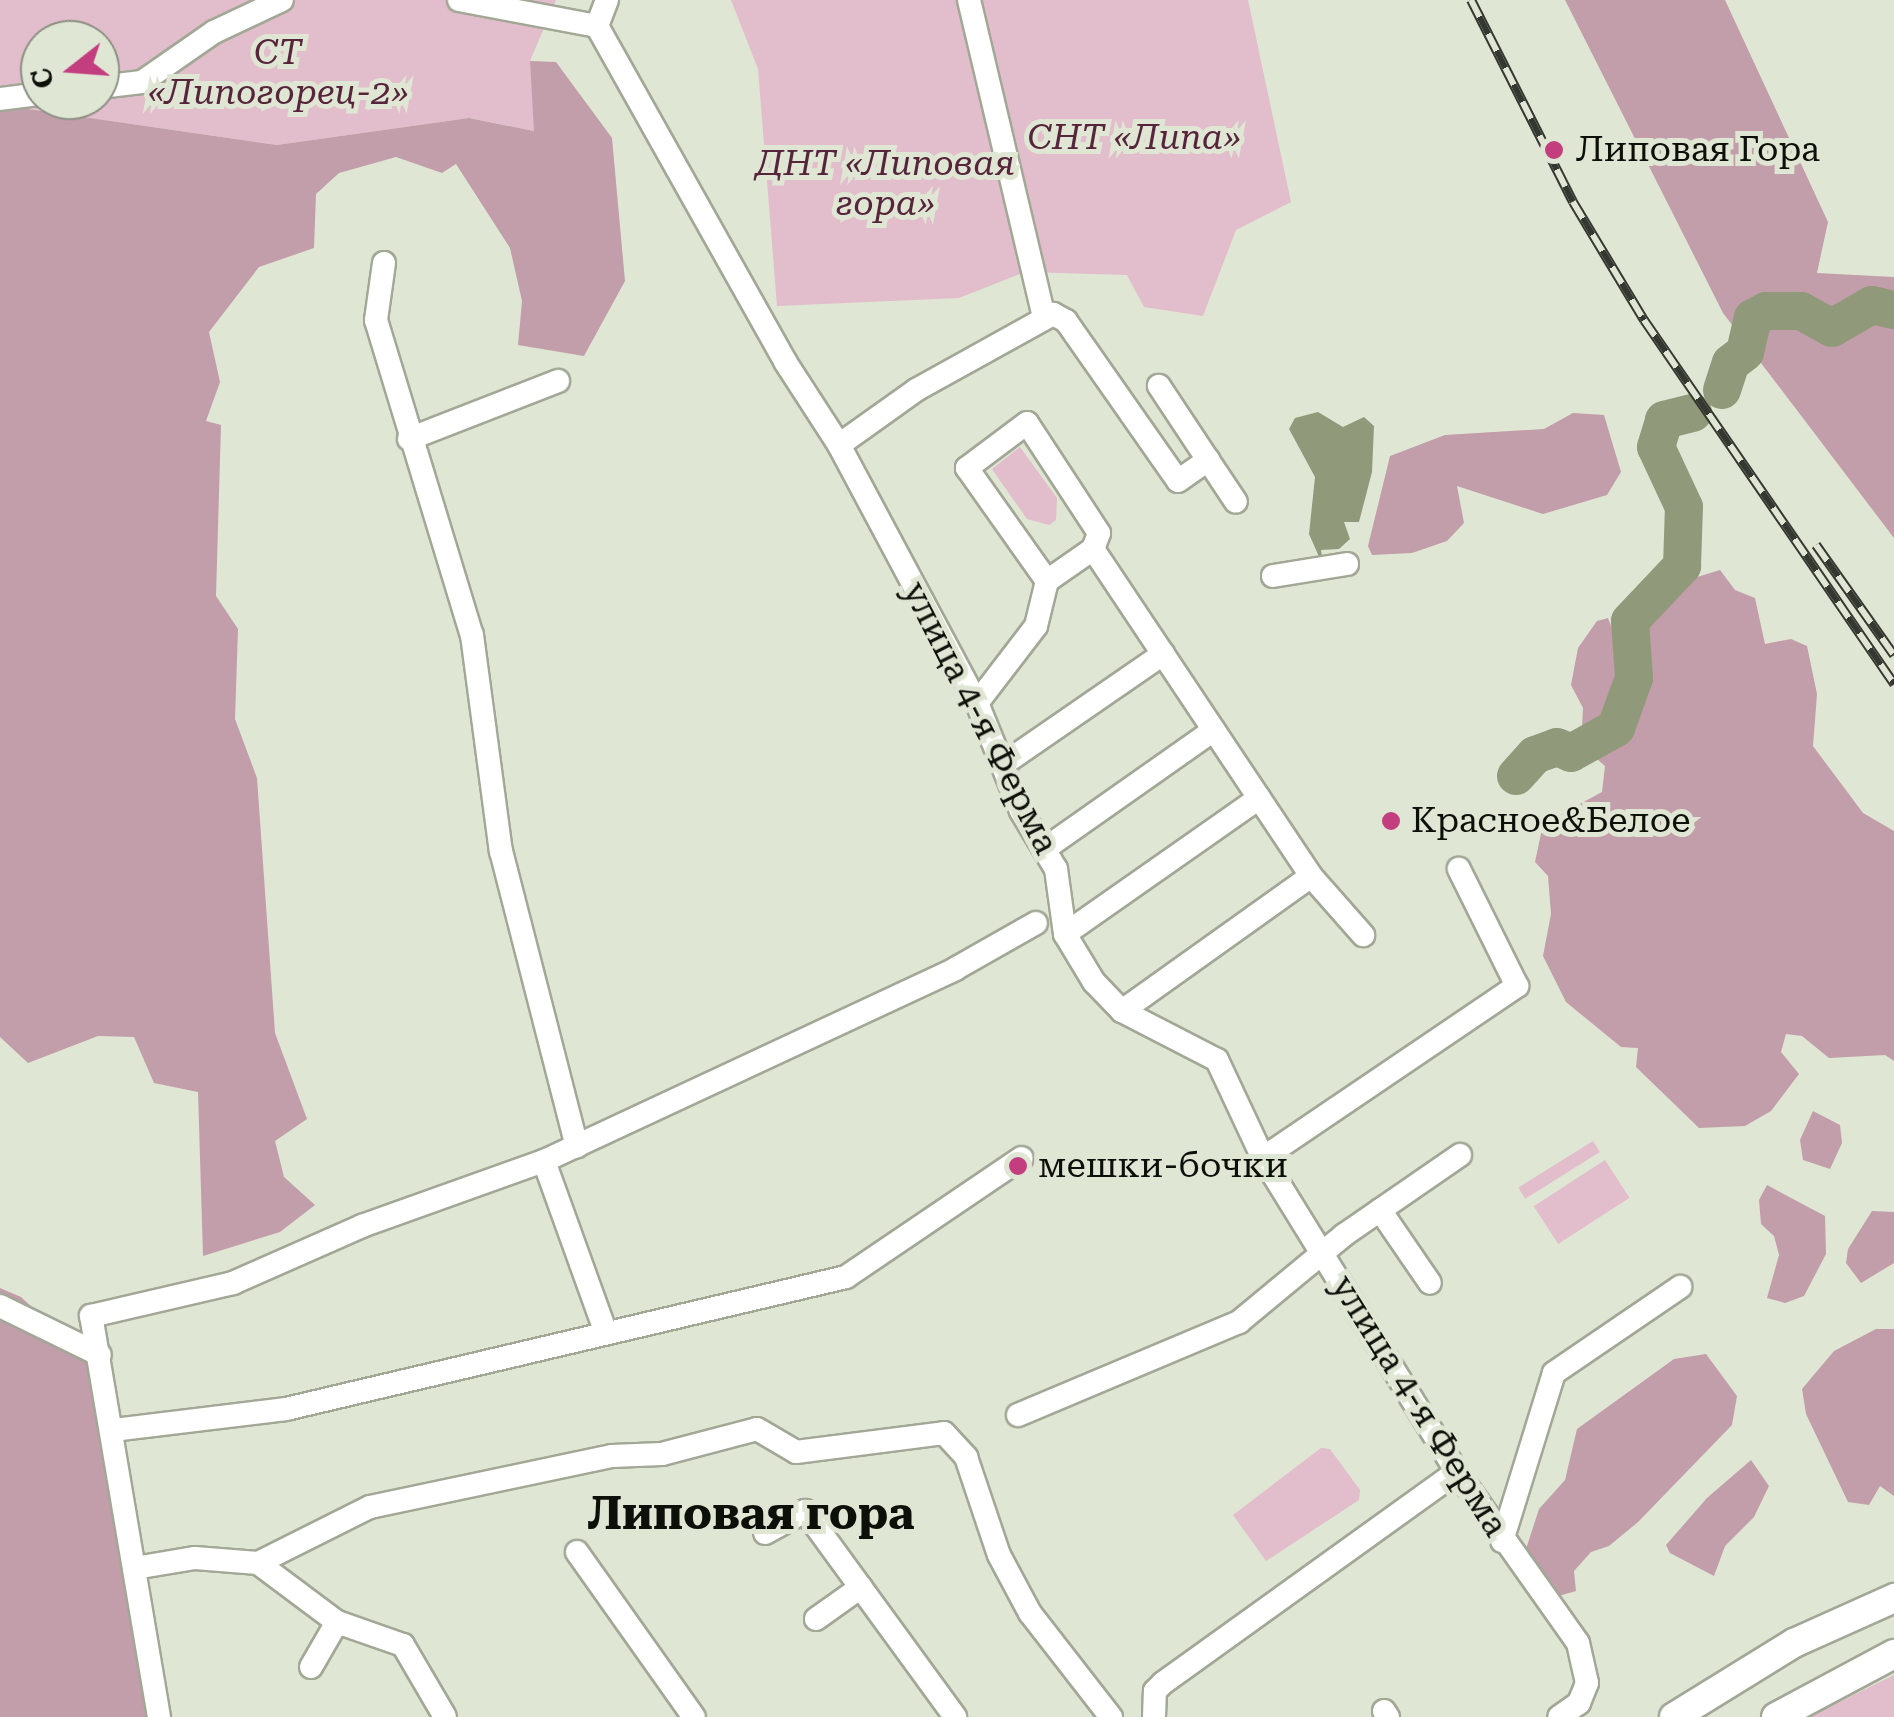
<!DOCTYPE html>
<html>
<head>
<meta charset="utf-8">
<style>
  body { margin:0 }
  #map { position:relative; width:1894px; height:1717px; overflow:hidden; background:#e0e6d4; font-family:"Roboto Serif",serif }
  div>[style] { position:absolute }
  .green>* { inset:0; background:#e2bdcb; transform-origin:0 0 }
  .forest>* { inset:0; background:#c29daa }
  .water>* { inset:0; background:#909a7a }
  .river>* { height:38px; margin:-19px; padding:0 19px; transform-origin:19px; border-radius:19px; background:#909a7a }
  .roads { filter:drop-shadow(2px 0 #a2a796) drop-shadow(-2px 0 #a2a796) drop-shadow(0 2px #a2a796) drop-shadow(0 -2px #a2a796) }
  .minor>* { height:22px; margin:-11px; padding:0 11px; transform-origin:11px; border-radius:11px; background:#fff }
  .major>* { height:28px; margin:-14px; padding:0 14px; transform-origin:14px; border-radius:14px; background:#fff }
  .rail>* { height:10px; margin-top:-5px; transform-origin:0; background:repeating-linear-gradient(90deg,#e0e6d4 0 19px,#353830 0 38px); box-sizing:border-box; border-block:2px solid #353830 }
  .dots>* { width:28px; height:28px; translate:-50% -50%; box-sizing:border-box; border:5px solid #e0e6d4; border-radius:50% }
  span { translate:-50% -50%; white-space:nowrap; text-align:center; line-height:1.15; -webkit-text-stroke:10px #e0e6d4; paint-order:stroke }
  .park-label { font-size:35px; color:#56253b; font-style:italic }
  .poi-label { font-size:35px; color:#0d0f09 }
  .left { translate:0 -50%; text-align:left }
  .street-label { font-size:35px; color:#0d0f09 }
  .district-label { font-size:45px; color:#0d0f09; font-weight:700 }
  .north { position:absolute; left:20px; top:20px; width:100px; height:100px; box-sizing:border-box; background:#e0e6d4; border:2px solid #8c9083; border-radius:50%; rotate:253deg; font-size:28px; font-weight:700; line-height:40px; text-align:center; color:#0d0f09 }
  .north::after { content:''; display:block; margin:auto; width:35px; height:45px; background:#c33e7f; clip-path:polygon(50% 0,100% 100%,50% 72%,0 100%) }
</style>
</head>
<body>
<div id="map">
  <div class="green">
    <div style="clip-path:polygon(evenodd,0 0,556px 0,530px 61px,535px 131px,469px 118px,277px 145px,0 105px,0 0,40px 40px,100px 40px,100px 100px,40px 100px,40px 40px)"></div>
    <div style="clip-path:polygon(731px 0,1248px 0,1291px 202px,1236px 230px,1203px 316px,1144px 307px,1127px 275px,1025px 272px,959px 298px,777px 306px,758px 69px)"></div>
    <div style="clip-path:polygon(1020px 447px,1057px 498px,1056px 520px,1049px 525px,1027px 519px,992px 469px)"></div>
    <div style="left:1593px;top:1141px;width:13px;height:88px;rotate:58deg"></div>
    <div style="left:1605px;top:1160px;width:45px;height:85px;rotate:57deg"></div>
    <div style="clip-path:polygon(1321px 1448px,1330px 1449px,1360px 1490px,1359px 1500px,1266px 1561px,1233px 1515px)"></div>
    <div style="clip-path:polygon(1894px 1675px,1894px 1717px,1809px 1717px)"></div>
  </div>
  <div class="forest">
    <div style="clip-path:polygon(1565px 0,1725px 0,1828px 222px,1817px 273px,1894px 277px,1894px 538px,1723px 313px)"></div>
    <div style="clip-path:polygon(530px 61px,556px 62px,612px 138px,625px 281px,584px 356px,518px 345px,522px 301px,510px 248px,456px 164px,442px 173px,396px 157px,339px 173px,316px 194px,314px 248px,259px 267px,209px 332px,220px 382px,206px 421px,221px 425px,216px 596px,238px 629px,235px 719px,257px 778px,275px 1033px,307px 1119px,275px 1141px,284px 1177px,315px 1205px,280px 1232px,203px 1256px,198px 1092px,154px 1083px,134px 1037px,98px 1036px,28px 1063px,0 1037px,0 105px,277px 145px,469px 118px,534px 131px)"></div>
    <div style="clip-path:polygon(1573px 413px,1604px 415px,1621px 472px,1607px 495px,1543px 514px,1457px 486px,1464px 523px,1447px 541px,1412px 553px,1372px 555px,1368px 546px,1390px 456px,1445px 435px,1544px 429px)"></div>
    <div style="clip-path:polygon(1720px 570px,1735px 590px,1755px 598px,1765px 644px,1791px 639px,1807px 646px,1817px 694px,1813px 746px,1863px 813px,1894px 831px,1894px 1061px,1885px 1055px,1829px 1058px,1802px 1036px,1786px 1034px,1781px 1052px,1799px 1074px,1771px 1111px,1745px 1126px,1699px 1128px,1636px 1067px,1638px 1048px,1621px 1047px,1566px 1002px,1543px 956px,1551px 914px,1548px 876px,1535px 862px,1543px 824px,1602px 792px,1605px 766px,1581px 745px,1583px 708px,1571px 685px,1578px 648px,1597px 621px,1608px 618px,1626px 665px,1653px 608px,1671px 598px,1681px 582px)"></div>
    <div style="clip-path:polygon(1813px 1111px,1840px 1125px,1842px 1143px,1830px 1169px,1803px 1160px,1800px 1140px)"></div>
    <div style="clip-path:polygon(1767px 1185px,1825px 1216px,1826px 1254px,1804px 1296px,1785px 1303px,1767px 1298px,1779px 1255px,1774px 1236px,1761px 1224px,1759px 1200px)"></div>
    <div style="clip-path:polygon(1872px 1211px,1894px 1212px,1894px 1263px,1861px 1283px,1846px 1263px,1848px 1249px)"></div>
    <div style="clip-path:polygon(0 1288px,21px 1297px,85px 1356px,146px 1717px,0 1717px)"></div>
    <div style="clip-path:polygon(1876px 1329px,1894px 1329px,1894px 1496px,1880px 1486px,1869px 1505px,1848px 1502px,1806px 1414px,1802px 1389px,1834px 1351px)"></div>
    <div style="clip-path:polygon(1706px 1354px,1737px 1396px,1732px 1425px,1638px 1522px,1609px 1546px,1591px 1552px,1574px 1571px,1576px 1591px,1555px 1597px,1526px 1549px,1539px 1509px,1565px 1480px,1577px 1429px,1674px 1359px)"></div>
    <div style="clip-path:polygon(1751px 1460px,1769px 1486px,1754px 1517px,1725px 1546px,1714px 1576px,1670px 1553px,1666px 1545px,1707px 1498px)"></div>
  </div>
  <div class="water">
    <div style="clip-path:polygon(1318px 412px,1343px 427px,1364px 417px,1374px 426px,1372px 472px,1359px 522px,1344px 522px,1350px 539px,1339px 549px,1321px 550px,1324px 568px,1309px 534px,1315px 477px,1289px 429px,1295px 418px)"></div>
  </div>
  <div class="river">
    <div style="left:1722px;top:390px;width:28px;rotate:-72deg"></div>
    <div style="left:1731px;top:363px;width:18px;rotate:-38deg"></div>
    <div style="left:1745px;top:352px;width:35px;rotate:-77deg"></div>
    <div style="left:1753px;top:318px;width:15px;rotate:-28deg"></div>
    <div style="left:1766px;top:311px;width:35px"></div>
    <div style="left:1801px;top:311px;width:35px;rotate:29deg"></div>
    <div style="left:1832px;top:328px;width:46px;rotate:-29.9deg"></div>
    <div style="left:1872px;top:305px;width:23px;rotate:13deg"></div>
    <div style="left:1516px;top:776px;width:28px;rotate:-48deg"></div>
    <div style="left:1535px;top:755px;width:23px;rotate:-20deg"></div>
    <div style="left:1557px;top:747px;width:15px;rotate:23deg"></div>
    <div style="left:1571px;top:753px;width:51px;rotate:-29.1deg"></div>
    <div style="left:1616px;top:728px;width:53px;rotate:-70.2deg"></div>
    <div style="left:1634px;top:678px;width:57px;rotate:-94deg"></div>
    <div style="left:1630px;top:621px;width:76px;rotate:-46.6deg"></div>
    <div style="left:1682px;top:566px;width:59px;rotate:-88.1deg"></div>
    <div style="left:1684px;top:507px;width:66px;rotate:-115deg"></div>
    <div style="left:1656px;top:447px;width:28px;rotate:-73deg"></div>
    <div style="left:1664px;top:420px;width:30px;rotate:-14deg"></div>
  </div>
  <div class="roads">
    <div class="minor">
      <div style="left:459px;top:0;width:140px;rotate:10.7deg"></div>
      <div style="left:969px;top:0;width:326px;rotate:76.7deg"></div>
      <div style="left:597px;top:26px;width:386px;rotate:60.7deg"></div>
      <div style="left:786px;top:363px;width:98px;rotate:57.1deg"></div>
      <div style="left:839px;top:445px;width:293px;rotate:61.9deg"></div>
      <div style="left:977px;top:703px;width:117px;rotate:67.8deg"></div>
      <div style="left:1021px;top:811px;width:68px;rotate:58.9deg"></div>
      <div style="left:1056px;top:869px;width:66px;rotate:82.1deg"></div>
      <div style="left:1065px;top:934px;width:56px;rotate:58.9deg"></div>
      <div style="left:1094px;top:982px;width:40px;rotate:46deg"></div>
      <div style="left:1122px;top:1011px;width:107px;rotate:27.3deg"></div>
      <div style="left:1217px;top:1060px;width:108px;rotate:64.9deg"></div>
      <div style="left:1263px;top:1158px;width:369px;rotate:58.3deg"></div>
      <div style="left:1457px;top:1472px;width:209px;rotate:54.7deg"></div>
      <div style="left:1578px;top:1643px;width:41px;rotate:77.3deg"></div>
      <div style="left:1587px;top:1683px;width:22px;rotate:112deg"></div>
      <div style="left:1579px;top:1703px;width:24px;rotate:145deg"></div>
      <div style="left:597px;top:26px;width:28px;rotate:-69deg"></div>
      <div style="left:100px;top:87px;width:42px;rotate:-6.8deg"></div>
      <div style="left:142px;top:82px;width:88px;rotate:-34.8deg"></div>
      <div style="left:214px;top:32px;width:75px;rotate:-25.2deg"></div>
      <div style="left:0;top:99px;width:40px;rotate:-7.1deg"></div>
      <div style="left:384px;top:263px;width:58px;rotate:98deg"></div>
      <div style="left:376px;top:320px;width:329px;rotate:73.1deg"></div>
      <div style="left:472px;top:635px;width:218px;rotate:82.4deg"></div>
      <div style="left:501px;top:851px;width:305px;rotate:75.6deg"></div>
      <div style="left:409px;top:439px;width:160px;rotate:-21.3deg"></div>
      <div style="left:839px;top:445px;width:95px;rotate:-35.5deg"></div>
      <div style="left:916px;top:390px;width:157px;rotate:-29deg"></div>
      <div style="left:1053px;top:314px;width:15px;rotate:28deg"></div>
      <div style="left:1066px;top:321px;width:195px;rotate:55deg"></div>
      <div style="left:1178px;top:481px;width:37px;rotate:-35deg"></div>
      <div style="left:1208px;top:460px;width:89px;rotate:-123.5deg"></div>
      <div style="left:1208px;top:460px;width:50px;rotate:56.3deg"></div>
      <div style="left:1093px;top:549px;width:393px;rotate:56.3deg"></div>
      <div style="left:1311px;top:876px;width:79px;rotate:48.6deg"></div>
      <div style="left:1273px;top:576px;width:75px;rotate:-9.2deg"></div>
      <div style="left:977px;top:703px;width:97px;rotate:-52.5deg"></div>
      <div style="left:1036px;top:626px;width:46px;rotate:-76.3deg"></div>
      <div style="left:1047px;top:581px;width:56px;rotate:-34.8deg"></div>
      <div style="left:1093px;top:549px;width:17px;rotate:-69deg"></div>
      <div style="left:1099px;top:533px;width:131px;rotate:-123.2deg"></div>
      <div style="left:1027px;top:423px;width:75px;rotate:143.1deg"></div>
      <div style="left:967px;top:468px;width:138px;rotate:54.7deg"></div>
      <div style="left:1002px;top:765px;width:196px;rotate:-34.6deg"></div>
      <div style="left:1046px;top:848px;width:205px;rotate:-35.1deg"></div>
      <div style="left:1065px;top:934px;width:237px;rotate:-35deg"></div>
      <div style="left:1122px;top:1011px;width:232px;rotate:-35.5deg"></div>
      <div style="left:1263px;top:1158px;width:307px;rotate:-34.1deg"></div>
      <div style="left:1517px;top:986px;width:131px;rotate:-116.4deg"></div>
      <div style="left:544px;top:1161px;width:183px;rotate:70.2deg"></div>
      <div style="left:1380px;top:1210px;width:88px;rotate:55.6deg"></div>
      <div style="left:0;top:1306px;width:111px;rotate:26.1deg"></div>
      <div style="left:1018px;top:1415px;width:240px;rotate:-22.8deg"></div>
      <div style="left:1239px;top:1322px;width:136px;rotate:-39.6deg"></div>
      <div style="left:1344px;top:1235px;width:141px;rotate:-34.6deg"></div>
      <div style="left:113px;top:1430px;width:174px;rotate:-6.9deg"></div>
      <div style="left:286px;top:1409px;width:575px;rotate:-13.26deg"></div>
      <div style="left:846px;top:1277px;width:212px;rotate:-34.1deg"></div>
      <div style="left:765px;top:1533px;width:46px;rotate:-28.8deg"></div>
      <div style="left:805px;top:1511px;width:255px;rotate:53.9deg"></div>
      <div style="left:1502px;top:1541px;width:176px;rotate:-72.8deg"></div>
      <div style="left:1554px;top:1373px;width:153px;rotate:-34.3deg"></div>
      <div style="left:577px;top:1552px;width:202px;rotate:54.7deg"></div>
      <div style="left:258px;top:1563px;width:99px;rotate:36.8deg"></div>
      <div style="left:337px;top:1622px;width:70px;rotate:19.2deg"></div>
      <div style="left:403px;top:1645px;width:83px;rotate:59.7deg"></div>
      <div style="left:135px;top:1568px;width:61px;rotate:-9.5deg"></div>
      <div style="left:195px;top:1558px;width:63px;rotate:4.5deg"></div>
      <div style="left:258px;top:1563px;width:125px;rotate:-26.6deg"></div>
      <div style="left:370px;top:1507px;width:247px;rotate:-11.9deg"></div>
      <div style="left:612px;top:1456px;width:50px;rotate:-2.3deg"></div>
      <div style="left:662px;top:1454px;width:98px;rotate:-14.7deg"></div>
      <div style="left:757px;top:1429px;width:45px;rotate:30.5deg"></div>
      <div style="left:796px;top:1452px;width:149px;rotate:-7.3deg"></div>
      <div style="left:944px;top:1433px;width:33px;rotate:47deg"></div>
      <div style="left:966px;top:1457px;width:103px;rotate:71.4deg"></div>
      <div style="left:999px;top:1555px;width:66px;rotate:61.9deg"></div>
      <div style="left:1030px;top:1613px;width:132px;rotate:52.1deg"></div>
      <div style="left:816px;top:1619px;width:55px;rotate:-35.4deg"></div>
      <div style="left:311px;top:1667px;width:52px;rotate:-60deg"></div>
      <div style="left:1384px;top:1711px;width:7px;rotate:56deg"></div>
      <div style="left:159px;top:1717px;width:407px;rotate:-99.6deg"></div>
      <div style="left:91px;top:1316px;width:146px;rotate:-13.1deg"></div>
      <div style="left:233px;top:1283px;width:141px;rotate:-23.8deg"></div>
      <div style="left:362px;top:1226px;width:193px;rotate:-19.7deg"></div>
      <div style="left:544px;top:1161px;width:454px;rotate:-25deg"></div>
      <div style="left:955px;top:969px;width:93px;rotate:-29.6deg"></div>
      <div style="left:1154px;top:1717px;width:26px;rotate:-88deg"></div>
      <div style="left:1155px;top:1691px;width:11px;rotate:-45deg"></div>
      <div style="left:1163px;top:1683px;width:362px;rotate:-35.7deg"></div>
    </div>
    <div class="major">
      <div style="left:1674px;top:1717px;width:141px;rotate:-31.7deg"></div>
      <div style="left:1794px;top:1643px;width:110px;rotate:-24.2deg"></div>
      <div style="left:1776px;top:1717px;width:134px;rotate:-28.1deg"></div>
    </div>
  </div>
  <div class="rail">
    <div style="left:1471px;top:0;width:226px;rotate:63.2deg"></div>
    <div style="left:1573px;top:202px;width:138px;rotate:59deg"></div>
    <div style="left:1644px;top:320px;width:442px;rotate:55.5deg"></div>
    <div style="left:1816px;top:545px;width:135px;rotate:54.7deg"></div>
  </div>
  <div class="dots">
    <div style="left:1554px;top:150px;background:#c33e7f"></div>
    <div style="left:1391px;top:821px;background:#c33e7f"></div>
    <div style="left:1018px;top:1166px;background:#c33e7f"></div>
  </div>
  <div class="park-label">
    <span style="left:278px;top:73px">СТ<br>«Липогорец-2»</span>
    <span style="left:1134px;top:138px">СНТ «Липа»</span>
    <span style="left:885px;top:184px">ДНТ «Липовая<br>гора»</span>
  </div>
  <div class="poi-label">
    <span class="left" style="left:1576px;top:150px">Липовая Гора</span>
    <span class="left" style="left:1411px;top:821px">Красное&amp;Белое</span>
    <span class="left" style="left:1038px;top:1166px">мешки-бочки</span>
  </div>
  <div class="street-label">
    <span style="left:980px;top:718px;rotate:63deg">улица 4-я Ферма</span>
    <span style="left:1419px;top:1406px;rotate:58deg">улица 4-я Ферма</span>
  </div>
  <div class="district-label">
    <span style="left:751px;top:1514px">Липовая гора</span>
  </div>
  <div class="north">С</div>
</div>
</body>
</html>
